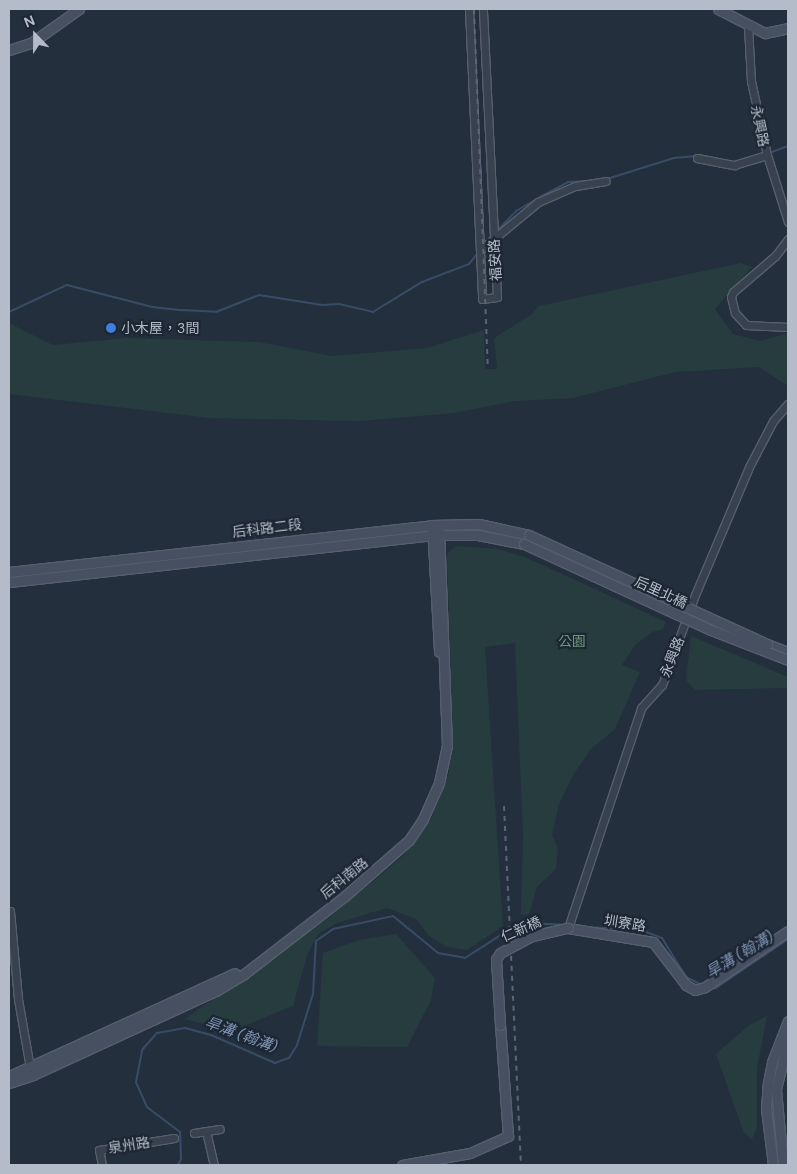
<!DOCTYPE html>
<html>
<head>
<meta charset="utf-8">
<style>
  body { margin:0 }
  #map { position:relative; width:797px; height:1174px; overflow:hidden; background:#242f3e; font-family:"DM Sans","Noto Sans TC",sans-serif }
  div>[style] { position:absolute }
  .green>* { inset:0; background:#263c3f }
  .stream>* { height:2px; margin:-1px; padding:0 1px; transform-origin:1px; border-radius:1px; background:#394c67 }
  .roads { filter:drop-shadow(1px 0 #565f6c) drop-shadow(-1px 0 #565f6c) drop-shadow(0 1px #565f6c) drop-shadow(0 -1px #565f6c) }
  .street>* { height:7px; margin:-3.5px; padding:0 3.5px; transform-origin:3.5px; border-radius:3.5px; background:#38414e }
  .secondary>* { height:9px; margin:-4.5px; padding:0 4.5px; transform-origin:4.5px; border-radius:4.5px; background:#465061 }
  .rail>* { height:2px; margin-top:-1px; transform-origin:0; background:repeating-linear-gradient(90deg,#5a6575 0 5px,transparent 0 10px) }
  .bridges { filter:drop-shadow(1px 0 #565f6c) drop-shadow(-1px 0 #565f6c) drop-shadow(0 1px #565f6c) drop-shadow(0 -1px #565f6c) }
  .secondary-bridge>* { height:9px; margin:-4.5px; padding:0 4.5px; transform-origin:4.5px; border-radius:4.5px; background:#465061 }
  .dots>* { width:14px; height:14px; translate:-50% -50%; box-sizing:border-box; border:2px solid #1d2633; border-radius:50% }
  span { translate:-50% -50%; white-space:nowrap; text-align:center; line-height:1.15; -webkit-text-stroke:4.5px #1d2633; paint-order:stroke }
  .street-label { font-size:14px; color:#b4bcc9 }
  .poi-label { font-size:14px; color:#b4bcc9 }
  .left { translate:0 -50%; text-align:left }
  .park-label { font-size:14px; color:#6b9a76 }
  .water-label { font-size:15px; color:#7c92b1; font-style:italic }
  .frame { position:absolute; inset:0; border:10px solid #b4bcc9; pointer-events:none }
  .north { position:absolute; left:10px; top:10px; width:50px; height:50px; -webkit-text-stroke:4px #1d2633; paint-order:stroke; rotate:338deg; font-size:14px; font-weight:700; line-height:20px; text-align:center; color:#b4bcc9 }
  .north::after { content:''; display:block; margin:auto; width:18px; height:22px; background:#b4bcc9; clip-path:polygon(50% 0,100% 100%,50% 72%,0 100%) }
</style>
</head>
<body>
<div id="map">
  <div class="green">
    <div style="clip-path:polygon(741px 263px,752px 267px,715px 309px,733px 334px,760px 341px,788px 333px,788px 386px,759px 367px,675px 372px,573px 398px,515px 401px,454px 413px,359px 421px,210px 418px,9px 394px,9px 323px,53px 345px,126px 338px,259px 342px,332px 356px,427px 348px,484px 330px,485px 369px,497px 369px,494px 338px,531px 315px,539px 306px)"></div>
    <div style="clip-path:polygon(456px 546px,498px 549px,525px 557px,666px 622px,663px 629px,652px 632px,635px 645px,622px 665px,640px 672px,615px 729px,591px 749px,573px 775px,559px 804px,552px 835px,558px 848px,556px 869px,537px 887px,529px 914px,521px 915px,523px 835px,515px 643px,485px 647px,503px 926px,467px 950px,447px 947px,429px 936px,416px 919px,387px 908px,337px 923px,318px 934px,307px 955px,293px 1006px,231px 1031px,185px 1019px,328px 918px,381px 875px,404px 855px,431px 819px,448px 776px,453px 745px,447px 554px)"></div>
    <div style="clip-path:polygon(691px 636px,788px 677px,788px 688px,695px 690px,686px 680px)"></div>
    <div style="clip-path:polygon(396px 934px,435px 978px,431px 1000px,407px 1047px,317px 1046px,323px 953px,359px 940px)"></div>
    <div style="clip-path:polygon(767px 1016px,757px 1068px,757px 1128px,752px 1139px,744px 1133px,716px 1054px,748px 1026px)"></div>
  </div>
  <div class="stream">
    <div style="left:769px;top:153px;width:20px;rotate:-20deg"></div>
    <div style="left:607px;top:179px;width:70px;rotate:-17.4deg"></div>
    <div style="left:674px;top:158px;width:22px;rotate:-5deg"></div>
    <div style="left:496px;top:232px;width:29px;rotate:-46deg"></div>
    <div style="left:516px;top:211px;width:30px;rotate:-30deg"></div>
    <div style="left:542px;top:196px;width:30px;rotate:-28deg"></div>
    <div style="left:568px;top:182px;width:19px;rotate:-3deg"></div>
    <div style="left:9px;top:312px;width:64px;rotate:-25deg"></div>
    <div style="left:67px;top:285px;width:88px;rotate:14.5deg"></div>
    <div style="left:152px;top:307px;width:30px;rotate:6deg"></div>
    <div style="left:182px;top:310px;width:34px;rotate:3deg"></div>
    <div style="left:216px;top:312px;width:46px;rotate:-21.6deg"></div>
    <div style="left:259px;top:295px;width:64px;rotate:9deg"></div>
    <div style="left:322px;top:305px;width:17px;rotate:-3deg"></div>
    <div style="left:339px;top:304px;width:35px;rotate:13deg"></div>
    <div style="left:373px;top:312px;width:57px;rotate:-31.5deg"></div>
    <div style="left:422px;top:282px;width:50px;rotate:-21deg"></div>
    <div style="left:469px;top:264px;width:14px;rotate:-51deg"></div>
    <div style="left:518px;top:927px;width:11px;rotate:-22deg"></div>
    <div style="left:528px;top:923px;width:34px;rotate:3deg"></div>
    <div style="left:585px;top:927px;width:56px;rotate:3.1deg"></div>
    <div style="left:641px;top:930px;width:22px;rotate:21deg"></div>
    <div style="left:662px;top:938px;width:46px;rotate:58.4deg"></div>
    <div style="left:686px;top:977px;width:16px;rotate:27deg"></div>
    <div style="left:709px;top:989px;width:7px;rotate:-8deg"></div>
    <div style="left:716px;top:988px;width:87px;rotate:-34.2deg"></div>
    <div style="left:178px;top:1165px;width:7px;rotate:-63deg"></div>
    <div style="left:181px;top:1159px;width:27px;rotate:-92deg"></div>
    <div style="left:180px;top:1132px;width:41px;rotate:-142.9deg"></div>
    <div style="left:147px;top:1107px;width:27px;rotate:-114deg"></div>
    <div style="left:136px;top:1082px;width:33px;rotate:-79deg"></div>
    <div style="left:142px;top:1050px;width:23px;rotate:-49deg"></div>
    <div style="left:157px;top:1033px;width:28px;rotate:-10deg"></div>
    <div style="left:185px;top:1028px;width:27px;rotate:15deg"></div>
    <div style="left:211px;top:1035px;width:70px;rotate:23.6deg"></div>
    <div style="left:275px;top:1063px;width:15px;rotate:-20deg"></div>
    <div style="left:289px;top:1058px;width:15px;rotate:-58deg"></div>
    <div style="left:297px;top:1045px;width:53px;rotate:-72.6deg"></div>
    <div style="left:313px;top:994px;width:53px;rotate:-86.8deg"></div>
    <div style="left:316px;top:941px;width:21px;rotate:-35deg"></div>
    <div style="left:333px;top:929px;width:61px;rotate:-12.2deg"></div>
    <div style="left:393px;top:916px;width:58px;rotate:39.4deg"></div>
    <div style="left:438px;top:953px;width:27px;rotate:10deg"></div>
    <div style="left:465px;top:958px;width:46px;rotate:-32.7deg"></div>
  </div>
  <div class="roads">
    <div class="street">
      <div style="left:469px;top:9px;width:290px;rotate:87.4deg"></div>
      <div style="left:482px;top:299px;width:15px;rotate:-8deg"></div>
      <div style="left:497px;top:297px;width:288px;rotate:-92.8deg"></div>
      <div style="left:748px;top:26px;width:55px;rotate:86.9deg"></div>
      <div style="left:751px;top:81px;width:76px;rotate:77.8deg"></div>
      <div style="left:767px;top:155px;width:70px;rotate:72.6deg"></div>
      <div style="left:697px;top:158px;width:38px;rotate:11deg"></div>
      <div style="left:734px;top:165px;width:34px;rotate:-17deg"></div>
      <div style="left:788px;top:239px;width:21px;rotate:127deg"></div>
      <div style="left:775px;top:256px;width:55px;rotate:139.4deg"></div>
      <div style="left:733px;top:292px;width:5px;rotate:112deg"></div>
      <div style="left:731px;top:297px;width:16px;rotate:76deg"></div>
      <div style="left:735px;top:313px;width:16px;rotate:47deg"></div>
      <div style="left:746px;top:325px;width:42px;rotate:2.7deg"></div>
      <div style="left:480px;top:250px;width:75px;rotate:-39.6deg"></div>
      <div style="left:538px;top:202px;width:40px;rotate:-23.4deg"></div>
      <div style="left:575px;top:186px;width:31px;rotate:-9deg"></div>
      <div style="left:10px;top:911px;width:88px;rotate:84.8deg"></div>
      <div style="left:18px;top:999px;width:70px;rotate:80.1deg"></div>
      <div style="left:568px;top:928px;width:232px;rotate:-71.6deg"></div>
      <div style="left:641px;top:708px;width:31px;rotate:-48deg"></div>
      <div style="left:662px;top:685px;width:96px;rotate:-69.9deg"></div>
      <div style="left:695px;top:595px;width:139px;rotate:-67.1deg"></div>
      <div style="left:749px;top:467px;width:52px;rotate:-62.4deg"></div>
      <div style="left:773px;top:421px;width:23px;rotate:-49deg"></div>
      <div style="left:206px;top:1131px;width:35px;rotate:77deg"></div>
      <div style="left:194px;top:1133px;width:26px;rotate:-9deg"></div>
      <div style="left:102px;top:1165px;width:15px;rotate:-101deg"></div>
      <div style="left:99px;top:1150px;width:76px;rotate:-9.1deg"></div>
    </div>
    <div class="secondary">
      <div style="left:718px;top:9px;width:53px;rotate:27.1deg"></div>
      <div style="left:765px;top:33px;width:24px;rotate:-12deg"></div>
      <div style="left:9px;top:50px;width:23px;rotate:-18deg"></div>
      <div style="left:31px;top:43px;width:59px;rotate:-35.3deg"></div>
      <div style="left:432px;top:525px;width:127px;rotate:86.8deg"></div>
      <div style="left:9px;top:572px;width:426px;rotate:-6.3deg"></div>
      <div style="left:432px;top:525px;width:47px;rotate:-1.2deg"></div>
      <div style="left:479px;top:524px;width:51px;rotate:12.4deg"></div>
      <div style="left:9px;top:582px;width:427px;rotate:-6.3deg"></div>
      <div style="left:433px;top:535px;width:45px"></div>
      <div style="left:478px;top:535px;width:47px;rotate:11.1deg"></div>
      <div style="left:767px;top:644px;width:22px;rotate:21deg"></div>
      <div style="left:568px;top:928px;width:86px;rotate:9.4deg"></div>
      <div style="left:653px;top:942px;width:54px;rotate:52.5deg"></div>
      <div style="left:686px;top:985px;width:10px;rotate:29deg"></div>
      <div style="left:695px;top:990px;width:10px;rotate:-17deg"></div>
      <div style="left:705px;top:987px;width:100px;rotate:-34deg"></div>
      <div style="left:9px;top:1076px;width:248px;rotate:-24.5deg"></div>
      <div style="left:9px;top:1083px;width:25px;rotate:-18deg"></div>
      <div style="left:33px;top:1075px;width:201px;rotate:-24.7deg"></div>
      <div style="left:216px;top:991px;width:33px;rotate:-31deg"></div>
      <div style="left:244px;top:974px;width:128px;rotate:-37.7deg"></div>
      <div style="left:345px;top:896px;width:85px;rotate:-41.2deg"></div>
      <div style="left:409px;top:840px;width:25px;rotate:-56deg"></div>
      <div style="left:423px;top:819px;width:39px;rotate:-66deg"></div>
      <div style="left:439px;top:783px;width:38px;rotate:-78deg"></div>
      <div style="left:447px;top:746px;width:221px;rotate:-92.1deg"></div>
      <div style="left:402px;top:1165px;width:69px;rotate:-10deg"></div>
      <div style="left:470px;top:1153px;width:42px;rotate:-24.1deg"></div>
      <div style="left:508px;top:1136px;width:111px;rotate:-94.1deg"></div>
      <div style="left:773px;top:1165px;width:56px;rotate:-97.1deg"></div>
      <div style="left:766px;top:1109px;width:26px;rotate:-86deg"></div>
      <div style="left:768px;top:1083px;width:21px;rotate:-79deg"></div>
      <div style="left:772px;top:1062px;width:44px;rotate:-68.7deg"></div>
      <div style="left:783px;top:1165px;width:76px;rotate:-95.3deg"></div>
      <div style="left:776px;top:1089px;width:50px;rotate:-76.2deg"></div>
    </div>
  </div>
  <div class="rail">
    <div style="left:474px;top:9px;width:359px;rotate:87.8deg"></div>
    <div style="left:504px;top:806px;width:359px;rotate:87.3deg"></div>
  </div>
  <div class="bridges">
    <div class="secondary-bridge">
      <div style="left:529px;top:535px;width:262px;rotate:24.6deg"></div>
      <div style="left:524px;top:544px;width:206px;rotate:24.7deg"></div>
      <div style="left:711px;top:630px;width:83px;rotate:21.3deg"></div>
      <div style="left:500px;top:1025px;width:66px;rotate:-93.5deg"></div>
      <div style="left:496px;top:959px;width:7px;rotate:-56deg"></div>
      <div style="left:500px;top:953px;width:36px;rotate:-28deg"></div>
      <div style="left:532px;top:936px;width:37px;rotate:-13deg"></div>
    </div>
  </div>
  <div class="dots">
    <div style="left:111px;top:328px;background:#3f7fe0"></div>
  </div>
  <div class="street-label">
    <span style="left:760px;top:126px;rotate:78deg">永興路</span>
    <span style="left:495px;top:260px;rotate:-93deg">福安路</span>
    <span style="left:267px;top:528px;rotate:-7deg">后科路二段</span>
    <span style="left:661px;top:592px;rotate:25deg">后里北橋</span>
    <span style="left:672px;top:657px;rotate:-69deg">永興路</span>
    <span style="left:344px;top:878px;rotate:-39deg">后科南路</span>
    <span style="left:625px;top:923px;rotate:9deg">圳寮路</span>
    <span style="left:521px;top:929px;rotate:-24deg">仁新橋</span>
    <span style="left:129px;top:1145px;rotate:-9deg">泉州路</span>
  </div>
  <div class="poi-label">
    <span class="left" style="left:121px;top:328px">小木屋，3間</span>
  </div>
  <div class="park-label">
    <span style="left:572px;top:641px">公園</span>
  </div>
  <div class="water-label">
    <span style="left:740px;top:955px;rotate:-31deg">旱溝 (翰溝)</span>
    <span style="left:241px;top:1035px;rotate:20deg">旱溝 (翰溝)</span>
  </div>
  <div class="frame"></div>
  <div class="north">N</div>
</div>
</body>
</html>
